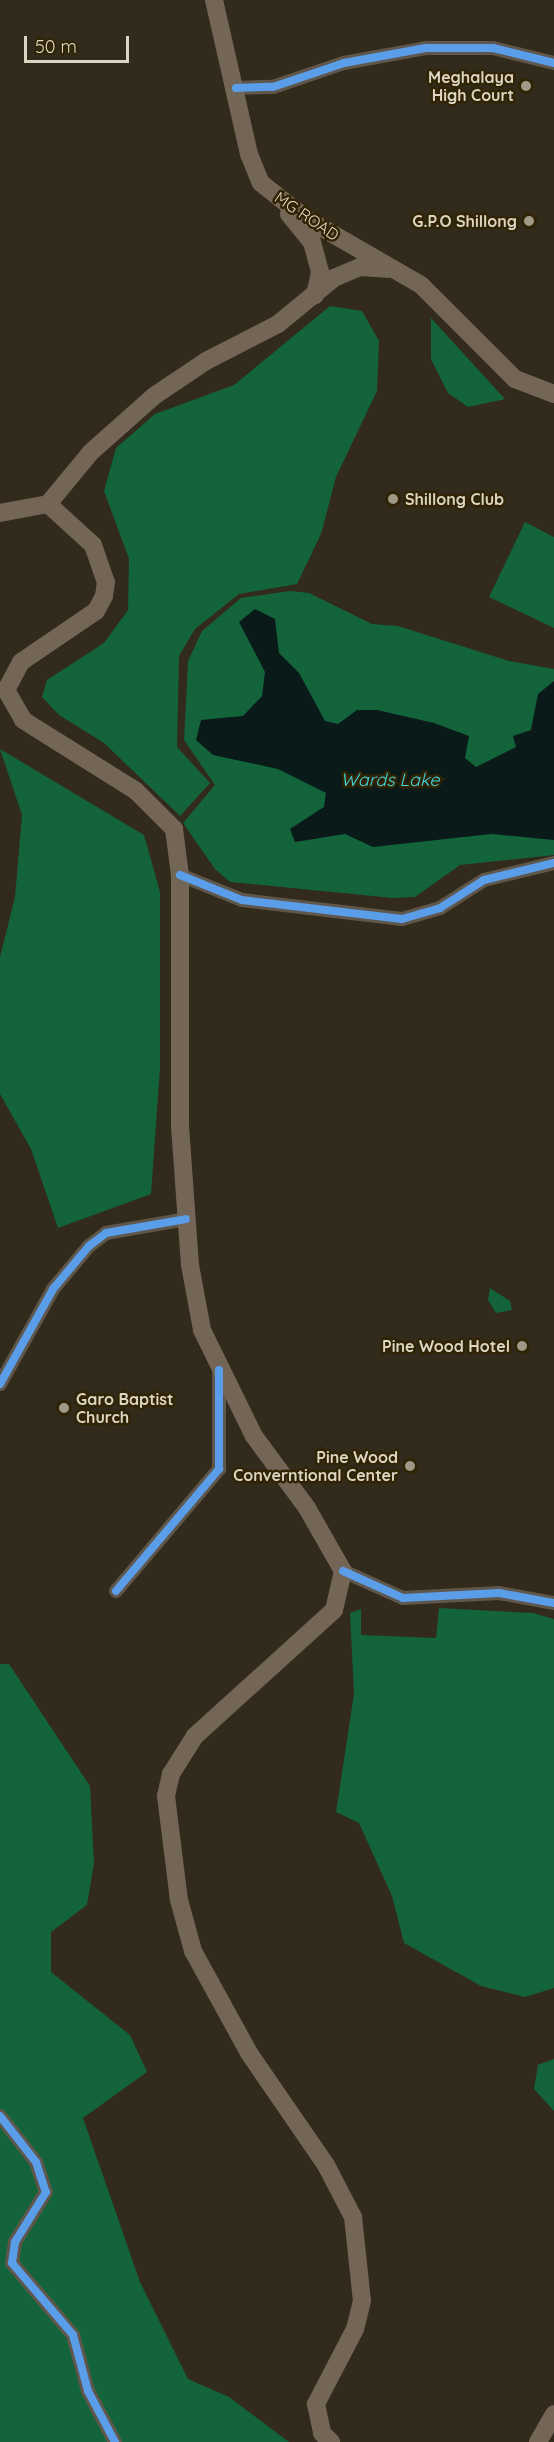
<!DOCTYPE html>
<html>
<head>
<meta charset="utf-8">
<style>
  body { margin:0 }
  #map { position:relative; width:554px; height:2442px; overflow:hidden; background:#322a1a; font-family:Quicksand,sans-serif }
  div>[style] { position:absolute }
  .green>* { inset:0; background:#13633b }
  .water>* { inset:0; background:#091a19 }
  .minor>* { height:14px; margin:-7px; padding:0 7px; transform-origin:7px; border-radius:7px; background:#60574c }
  .major>* { height:18px; margin:-9px; padding:0 9px; transform-origin:9px; border-radius:9px; background:#736656 }
  .cycleway>* { height:8px; margin:-4px; padding:0 4px; transform-origin:4px; border-radius:4px; background:#5a9eea }
  .dots>* { width:16px; height:16px; translate:-50% -50%; box-sizing:border-box; border:3px solid #312405; border-radius:50% }
  span { translate:-50% -50%; white-space:nowrap; text-align:center; line-height:1.15; -webkit-text-stroke:5px #312405; paint-order:stroke }
  .poi-label { font-size:16px; color:#ddd5c4; font-weight:700 }
  .right { translate:-100% -50%; text-align:right }
  .left { translate:0 -50%; text-align:left }
  .street-label { font-size:16px; color:#ddd5c4 }
  .water-label { font-size:18px; color:#40d8e1; font-style:italic }
  .scale { position:absolute; left:24px; top:36px; width:105px; height:27px; box-sizing:border-box; border:3px solid #ddd5c4; border-top:0; padding-left:8px; font-size:18px; line-height:21px; white-space:nowrap; color:#ddd5c4; -webkit-text-stroke:4px #312405; paint-order:stroke }
</style>
</head>
<body>
<div id="map">
  <div class="green">
    <div style="clip-path:polygon(330px 306px,362px 311px,379px 341px,377px 391px,336px 477px,321px 534px,297px 584px,239px 594px,195px 629px,179px 656px,177px 747px,210px 783px,180px 816px,104px 743px,59px 715px,42px 697px,47px 680px,104px 643px,128px 610px,129px 559px,104px 491px,116px 448px,155px 414px,234px 385px)"></div>
    <div style="clip-path:polygon(431px 318px,505px 399px,468px 407px,448px 393px,431px 359px)"></div>
    <div style="clip-path:polygon(525px 522px,554px 537px,554px 628px,489px 597px)"></div>
    <div style="clip-path:polygon(290px 591px,309px 593px,372px 624px,398px 626px,509px 661px,554px 669px,554px 855px,460px 865px,415px 897px,393px 898px,230px 882px,215px 869px,183px 823px,215px 785px,184px 740px,188px 661px,202px 631px,241px 598px)"></div>
    <div style="clip-path:polygon(0 749px,144px 835px,160px 892px,160px 1068px,151px 1194px,58px 1228px,31px 1149px,0 1094px,0 957px,15px 897px,22px 815px)"></div>
    <div style="clip-path:polygon(490px 1288px,510px 1301px,512px 1310px,496px 1313px,488px 1300px)"></div>
    <div style="clip-path:polygon(439px 1608px,533px 1613px,554px 1619px,554px 1988px,525px 1997px,481px 1986px,404px 1943px,392px 1896px,359px 1823px,336px 1812px,354px 1694px,350px 1613px,361px 1609px,361px 1635px,436px 1638px)"></div>
    <div style="clip-path:polygon(0 1664px,9px 1664px,90px 1786px,94px 1863px,87px 1905px,51px 1932px,51px 1972px,130px 2035px,147px 2072px,83px 2118px,140px 2282px,188px 2379px,229px 2397px,289px 2442px,0 2442px)"></div>
    <div style="clip-path:polygon(554px 2059px,554px 2111px,534px 2089px,538px 2065px)"></div>
  </div>
  <div class="water">
    <div style="clip-path:polygon(255px 609px,275px 619px,279px 653px,299px 673px,325px 721px,338px 724px,357px 710px,377px 710px,434px 723px,469px 736px,465px 758px,476px 767px,516px 747px,513px 736px,531px 730px,538px 694px,554px 681px,554px 840px,491px 834px,373px 847px,345px 834px,295px 842px,290px 829px,324px 807px,326px 793px,278px 769px,213px 755px,196px 740px,201px 720px,243px 716px,262px 696px,265px 672px,239px 622px)"></div>
  </div>
  <div class="minor">
    <div style="left:236px;top:88px;width:37px;rotate:-2deg"></div>
    <div style="left:273px;top:87px;width:75px;rotate:-18.7deg"></div>
    <div style="left:344px;top:63px;width:83px;rotate:-10.4deg"></div>
    <div style="left:426px;top:48px;width:67px"></div>
    <div style="left:493px;top:48px;width:63px;rotate:13.8deg"></div>
    <div style="left:180px;top:875px;width:67px;rotate:22deg"></div>
    <div style="left:242px;top:900px;width:161px;rotate:6.8deg"></div>
    <div style="left:402px;top:919px;width:40px;rotate:-16deg"></div>
    <div style="left:440px;top:908px;width:52px;rotate:-32.5deg"></div>
    <div style="left:484px;top:880px;width:72px;rotate:-13.7deg"></div>
    <div style="left:0;top:1384px;width:109px;rotate:-60.8deg"></div>
    <div style="left:53px;top:1289px;width:56px;rotate:-50.1deg"></div>
    <div style="left:89px;top:1246px;width:21px;rotate:-37deg"></div>
    <div style="left:106px;top:1233px;width:81px;rotate:-9.9deg"></div>
    <div style="left:343px;top:1571px;width:66px;rotate:24.2deg"></div>
    <div style="left:403px;top:1598px;width:96px;rotate:-3deg"></div>
    <div style="left:499px;top:1593px;width:56px;rotate:10.3deg"></div>
    <div style="left:116px;top:1591px;width:160px;rotate:-49.8deg"></div>
    <div style="left:219px;top:1469px;width:99px;rotate:-90deg"></div>
    <div style="left:0;top:2116px;width:58px;rotate:52deg"></div>
    <div style="left:36px;top:2162px;width:32px;rotate:72deg"></div>
    <div style="left:46px;top:2192px;width:59px;rotate:121.8deg"></div>
    <div style="left:15px;top:2242px;width:21px;rotate:98deg"></div>
    <div style="left:12px;top:2263px;width:94px;rotate:49.7deg"></div>
    <div style="left:73px;top:2335px;width:58px;rotate:75deg"></div>
    <div style="left:88px;top:2391px;width:58px;rotate:62.1deg"></div>
  </div>
  <div class="major">
    <div style="left:214px;top:0;width:158px;rotate:77.2deg"></div>
    <div style="left:249px;top:154px;width:31px;rotate:68deg"></div>
    <div style="left:261px;top:183px;width:56px;rotate:38.5deg"></div>
    <div style="left:305px;top:218px;width:134px;rotate:30deg"></div>
    <div style="left:421px;top:285px;width:133px;rotate:45deg"></div>
    <div style="left:515px;top:379px;width:42px;rotate:21deg"></div>
    <div style="left:289px;top:214px;width:36px;rotate:51deg"></div>
    <div style="left:312px;top:242px;width:31px;rotate:75deg"></div>
    <div style="left:320px;top:272px;width:24px;rotate:102deg"></div>
    <div style="left:48px;top:504px;width:61px;rotate:42.3deg"></div>
    <div style="left:93px;top:545px;width:39px;rotate:71deg"></div>
    <div style="left:106px;top:582px;width:14px;rotate:98deg"></div>
    <div style="left:104px;top:596px;width:17px;rotate:118deg"></div>
    <div style="left:96px;top:611px;width:91px;rotate:145.8deg"></div>
    <div style="left:21px;top:662px;width:32px;rotate:118deg"></div>
    <div style="left:6px;top:690px;width:34px;rotate:60deg"></div>
    <div style="left:23px;top:720px;width:133px;rotate:32.1deg"></div>
    <div style="left:136px;top:791px;width:54px;rotate:45deg"></div>
    <div style="left:174px;top:829px;width:46px;rotate:82.6deg"></div>
    <div style="left:180px;top:875px;width:251px;rotate:90deg"></div>
    <div style="left:180px;top:1126px;width:139px;rotate:85.9deg"></div>
    <div style="left:190px;top:1265px;width:66px;rotate:79.5deg"></div>
    <div style="left:202px;top:1330px;width:118px;rotate:63.9deg"></div>
    <div style="left:254px;top:1436px;width:89px;rotate:53.6deg"></div>
    <div style="left:307px;top:1508px;width:73px;rotate:60.3deg"></div>
    <div style="left:343px;top:1571px;width:40px;rotate:103deg"></div>
    <div style="left:334px;top:1610px;width:188px;rotate:137.8deg"></div>
    <div style="left:195px;top:1736px;width:45px;rotate:122.3deg"></div>
    <div style="left:171px;top:1774px;width:23px;rotate:103deg"></div>
    <div style="left:166px;top:1796px;width:105px;rotate:82.9deg"></div>
    <div style="left:179px;top:1900px;width:53px;rotate:74.6deg"></div>
    <div style="left:193px;top:1951px;width:116px;rotate:61.2deg"></div>
    <div style="left:249px;top:2053px;width:136px;rotate:55.5deg"></div>
    <div style="left:326px;top:2165px;width:59px;rotate:62.6deg"></div>
    <div style="left:353px;top:2217px;width:84px;rotate:83.9deg"></div>
    <div style="left:362px;top:2301px;width:29px;rotate:104deg"></div>
    <div style="left:355px;top:2329px;width:85px;rotate:117.5deg"></div>
    <div style="left:316px;top:2404px;width:30px;rotate:78deg"></div>
    <div style="left:322px;top:2433px;width:13px;rotate:45deg"></div>
    <div style="left:0;top:513px;width:49px;rotate:-10.6deg"></div>
    <div style="left:48px;top:504px;width:67px;rotate:-50.4deg"></div>
    <div style="left:91px;top:452px;width:84px;rotate:-41.6deg"></div>
    <div style="left:154px;top:396px;width:63px;rotate:-33.9deg"></div>
    <div style="left:206px;top:361px;width:81px;rotate:-27.2deg"></div>
    <div style="left:278px;top:324px;width:72px;rotate:-39.4deg"></div>
    <div style="left:334px;top:278px;width:28px;rotate:-23deg"></div>
    <div style="left:360px;top:267px;width:27px;rotate:4deg"></div>
    <div style="left:538px;top:2442px;width:32px;rotate:-60deg"></div>
  </div>
  <div class="cycleway">
    <div style="left:236px;top:88px;width:37px;rotate:-2deg"></div>
    <div style="left:273px;top:87px;width:75px;rotate:-18.7deg"></div>
    <div style="left:344px;top:63px;width:83px;rotate:-10.4deg"></div>
    <div style="left:426px;top:48px;width:67px"></div>
    <div style="left:493px;top:48px;width:63px;rotate:13.8deg"></div>
    <div style="left:180px;top:875px;width:67px;rotate:22deg"></div>
    <div style="left:242px;top:900px;width:161px;rotate:6.8deg"></div>
    <div style="left:402px;top:919px;width:40px;rotate:-16deg"></div>
    <div style="left:440px;top:908px;width:52px;rotate:-32.5deg"></div>
    <div style="left:484px;top:880px;width:72px;rotate:-13.7deg"></div>
    <div style="left:0;top:1384px;width:109px;rotate:-60.8deg"></div>
    <div style="left:53px;top:1289px;width:56px;rotate:-50.1deg"></div>
    <div style="left:89px;top:1246px;width:21px;rotate:-37deg"></div>
    <div style="left:106px;top:1233px;width:81px;rotate:-9.9deg"></div>
    <div style="left:343px;top:1571px;width:66px;rotate:24.2deg"></div>
    <div style="left:403px;top:1598px;width:96px;rotate:-3deg"></div>
    <div style="left:499px;top:1593px;width:56px;rotate:10.3deg"></div>
    <div style="left:116px;top:1591px;width:160px;rotate:-49.8deg"></div>
    <div style="left:219px;top:1469px;width:99px;rotate:-90deg"></div>
    <div style="left:0;top:2116px;width:58px;rotate:52deg"></div>
    <div style="left:36px;top:2162px;width:32px;rotate:72deg"></div>
    <div style="left:46px;top:2192px;width:59px;rotate:121.8deg"></div>
    <div style="left:15px;top:2242px;width:21px;rotate:98deg"></div>
    <div style="left:12px;top:2263px;width:94px;rotate:49.7deg"></div>
    <div style="left:73px;top:2335px;width:58px;rotate:75deg"></div>
    <div style="left:88px;top:2391px;width:58px;rotate:62.1deg"></div>
  </div>
  <div class="dots">
    <div style="left:526px;top:86px;background:#a19988"></div>
    <div style="left:529px;top:221px;background:#a19988"></div>
    <div style="left:393px;top:499px;background:#a19988"></div>
    <div style="left:522px;top:1346px;background:#a19988"></div>
    <div style="left:64px;top:1408px;background:#a19988"></div>
    <div style="left:410px;top:1466px;background:#a19988"></div>
  </div>
  <div class="poi-label">
    <span class="right" style="left:514px;top:86px">Meghalaya<br>High Court</span>
    <span class="right" style="left:517px;top:221px">G.P.O Shillong</span>
    <span class="left" style="left:405px;top:499px">Shillong Club</span>
    <span class="right" style="left:510px;top:1346px">Pine Wood Hotel</span>
    <span class="left" style="left:76px;top:1408px">Garo Baptist<br>Church</span>
    <span class="right" style="left:398px;top:1466px">Pine Wood<br>Converntional Center</span>
  </div>
  <div class="street-label">
    <span style="left:307px;top:216px;rotate:34deg">MG ROAD</span>
  </div>
  <div class="water-label">
    <span style="left:390px;top:780px">Wards Lake</span>
  </div>
  <div class="scale">50 m</div>
</div>
</body>
</html>
